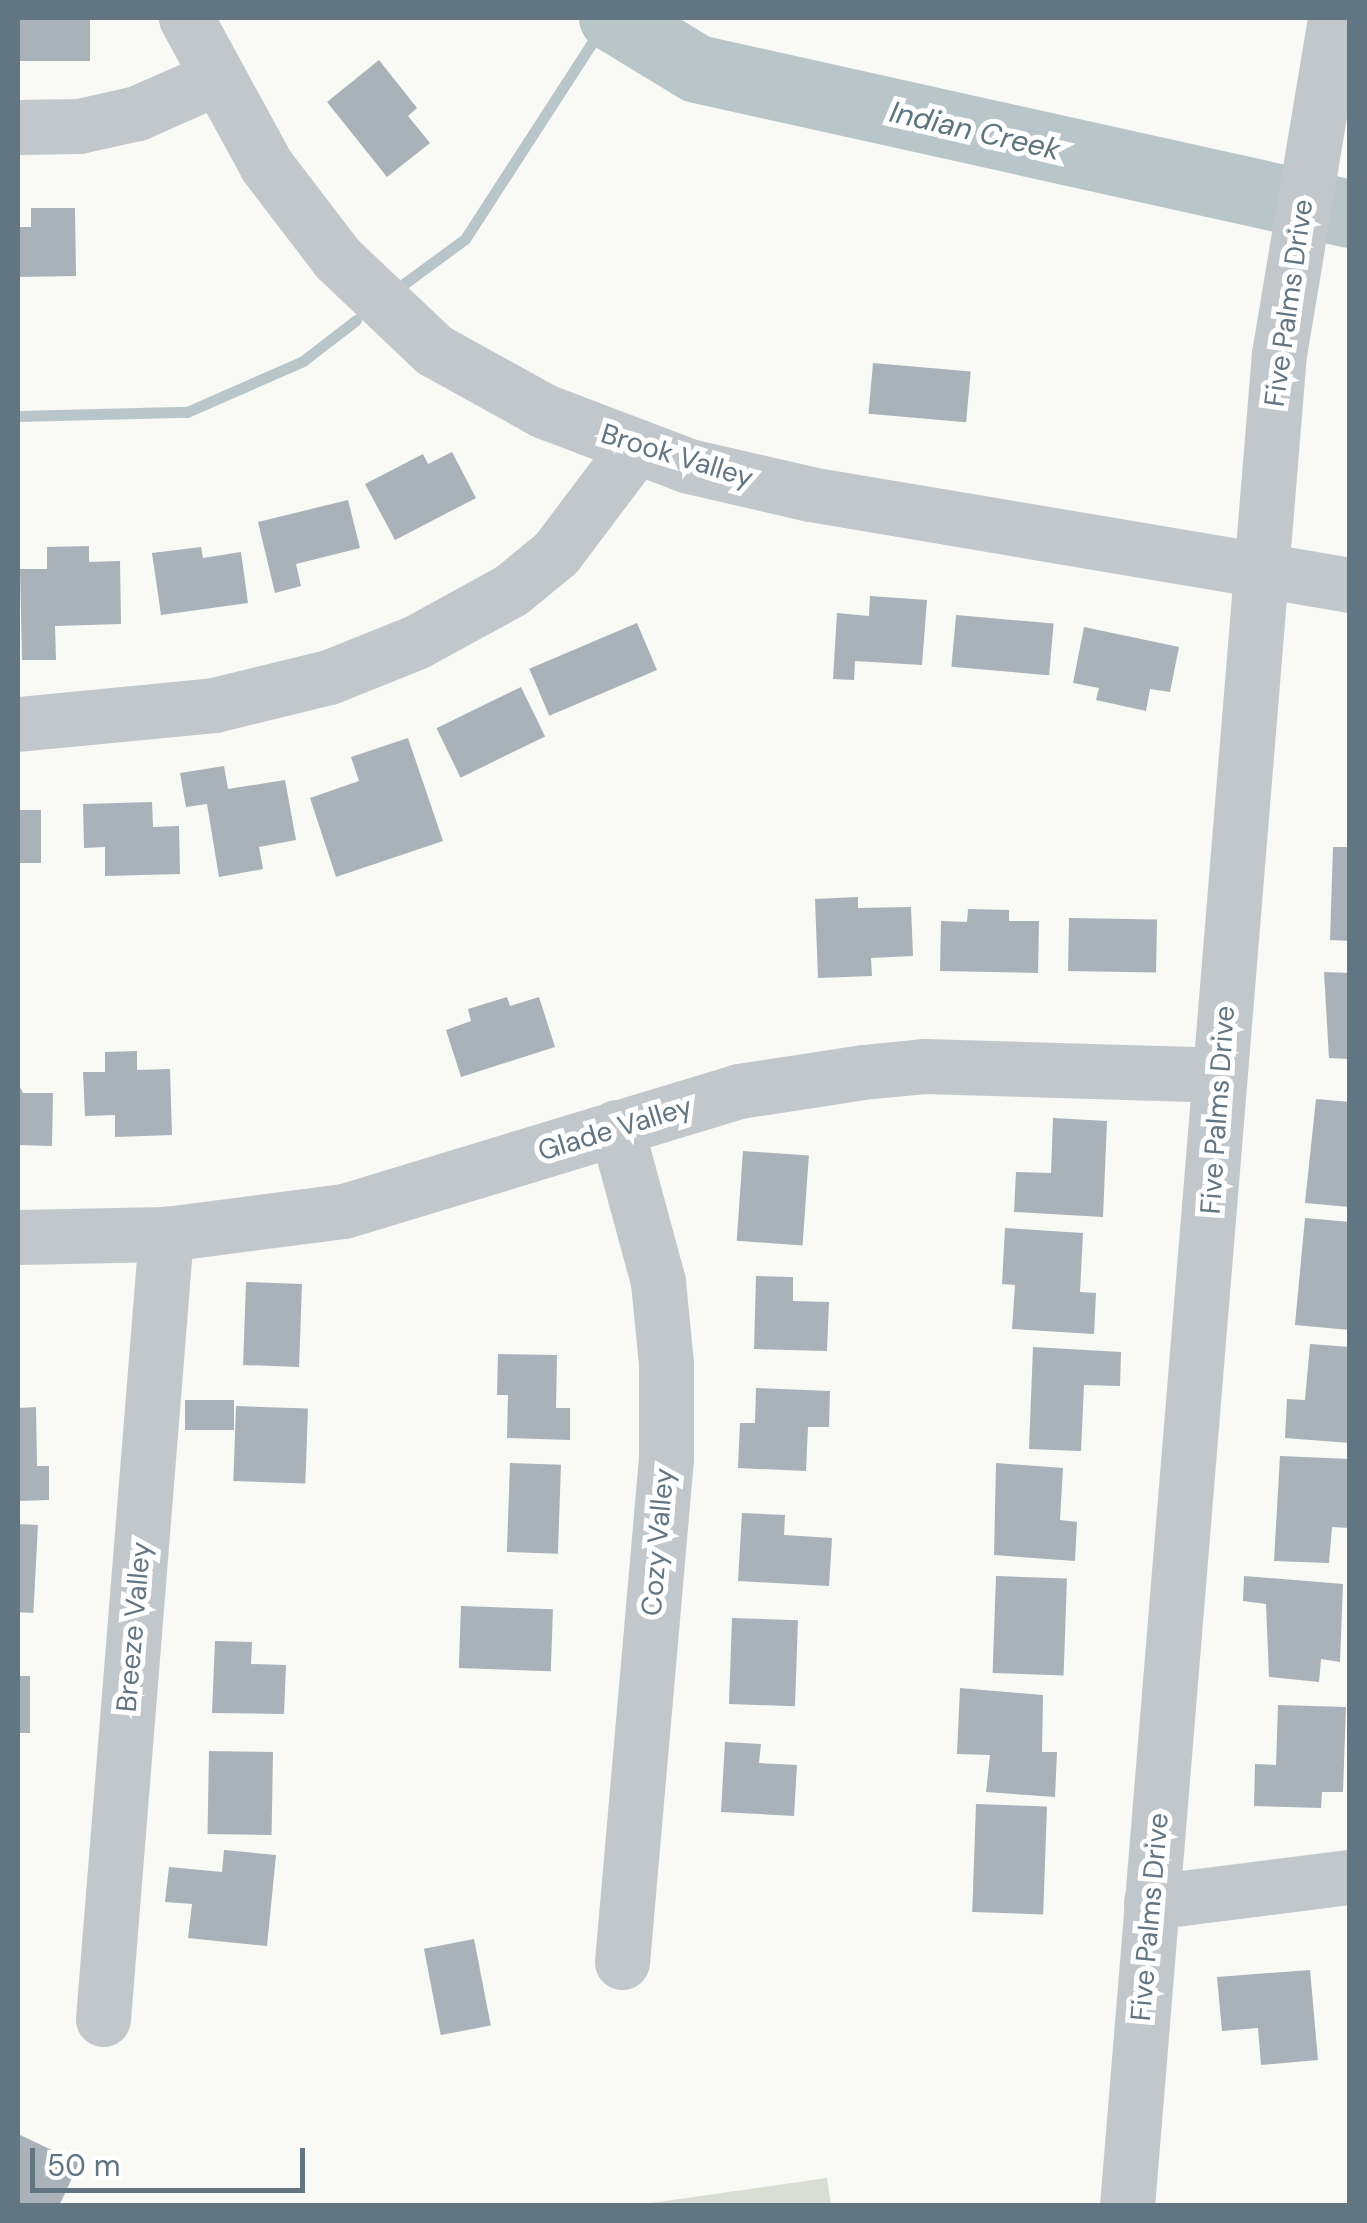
<!DOCTYPE html>
<html>
<head>
<meta charset="utf-8">
<style>
  body { margin:0 }
  #map { position:relative; width:1367px; height:2223px; overflow:hidden; background:#f9f9f6; font-family:"DM Sans",sans-serif }
  div>[style] { position:absolute }
  .green>* { inset:0; background:#d9ded5 }
  .stream>* { height:11px; margin:-5.5px; padding:0 5.5px; transform-origin:5.5px; border-radius:5.5px; background:#b8c6ca }
  .river>* { height:68px; margin:-34px; padding:0 34px; transform-origin:34px; border-radius:34px; background:#b8c6ca }
  .building>* { inset:0; background:#a8b2b8; transform-origin:0 0 }
  .minor>* { height:55px; margin:-27.5px; padding:0 27.5px; transform-origin:27.5px; border-radius:27.5px; background:#c2c7cb }
  span { translate:-50% -50%; white-space:nowrap; text-align:center; line-height:1.15; -webkit-text-stroke:10px #fff; paint-order:stroke }
  .street-label { font-size:28px; color:#627583 }
  .water-label { font-size:30px; color:#5d757d; font-style:italic }
  .frame { position:absolute; inset:0; border:20px solid #627583; pointer-events:none }
  .scale { position:absolute; left:30px; top:2148px; width:275px; height:45px; box-sizing:border-box; border:5px solid #627583; border-top:0; padding-left:12px; font-size:30px; line-height:35px; white-space:nowrap; color:#627583; -webkit-text-stroke:8px #fff; paint-order:stroke }
</style>
</head>
<body>
<div id="map">
  <div class="green">
    <div style="clip-path:polygon(827px 2178px,831px 2205px,637px 2205px)"></div>
  </div>
  <div class="stream">
    <div style="left:405px;top:283px;width:74px;rotate:-36.3deg"></div>
    <div style="left:465px;top:239px;width:263px;rotate:-57.1deg"></div>
    <div style="left:18px;top:416px;width:169px;rotate:-1.4deg"></div>
    <div style="left:187px;top:412px;width:127px;rotate:-23.7deg"></div>
    <div style="left:303px;top:361px;width:67px;rotate:-37.7deg"></div>
  </div>
  <div class="river">
    <div style="left:613px;top:18px;width:98px;rotate:31.3deg"></div>
    <div style="left:697px;top:69px;width:669px;rotate:12.52deg"></div>
  </div>
  <div class="building">
    <div style="left:18px;top:18px;width:72px;height:43px"></div>
    <div style="clip-path:polygon(379px 60px,417px 108px,408px 116px,430px 143px,387px 177px,327px 102px)"></div>
    <div style="clip-path:polygon(31px 208px,75px 208px,76px 276px,18px 277px,18px 227px,31px 227px)"></div>
    <div style="left:873px;top:363px;width:98px;height:51px;rotate:5deg"></div>
    <div style="clip-path:polygon(452px 452px,476px 498px,395px 540px,365px 484px,423px 454px,428px 464px)"></div>
    <div style="clip-path:polygon(348px 500px,360px 548px,296px 564px,301px 586px,275px 593px,258px 522px)"></div>
    <div style="clip-path:polygon(89px 546px,89px 562px,120px 561px,121px 624px,55px 626px,56px 660px,22px 660px,20px 569px,47px 569px,47px 547px)"></div>
    <div style="clip-path:polygon(201px 547px,203px 558px,241px 552px,248px 603px,161px 615px,152px 553px)"></div>
    <div style="clip-path:polygon(870px 596px,927px 600px,922px 665px,855px 661px,854px 680px,833px 679px,837px 613px,869px 616px)"></div>
    <div style="left:956px;top:615px;width:98px;height:52px;rotate:5deg"></div>
    <div style="left:637px;top:623px;width:51px;height:117px;rotate:67deg"></div>
    <div style="clip-path:polygon(1084px 627px,1179px 647px,1170px 692px,1150px 689px,1146px 711px,1096px 700px,1099px 688px,1073px 683px)"></div>
    <div style="left:521px;top:687px;width:55px;height:94px;rotate:64deg"></div>
    <div style="clip-path:polygon(408px 738px,443px 841px,336px 877px,310px 798px,359px 781px,351px 757px)"></div>
    <div style="clip-path:polygon(224px 766px,228px 789px,285px 780px,296px 840px,259px 847px,263px 869px,219px 877px,207px 804px,186px 807px,180px 773px)"></div>
    <div style="clip-path:polygon(152px 802px,153px 827px,179px 826px,180px 874px,105px 876px,105px 847px,84px 848px,83px 804px)"></div>
    <div style="left:18px;top:810px;width:23px;height:53px"></div>
    <div style="clip-path:polygon(1333px 847px,1350px 847px,1350px 941px,1330px 940px)"></div>
    <div style="clip-path:polygon(858px 897px,858px 908px,911px 907px,913px 956px,871px 958px,872px 976px,818px 978px,815px 899px)"></div>
    <div style="clip-path:polygon(968px 909px,1009px 910px,1009px 921px,1039px 921px,1038px 973px,940px 971px,941px 921px,967px 922px)"></div>
    <div style="left:1069px;top:918px;width:88px;height:53px;rotate:1deg"></div>
    <div style="clip-path:polygon(1324px 972px,1350px 973px,1350px 1059px,1329px 1058px)"></div>
    <div style="clip-path:polygon(507px 997px,510px 1006px,539px 997px,555px 1047px,461px 1077px,446px 1030px,471px 1021px,468px 1009px)"></div>
    <div style="clip-path:polygon(137px 1051px,137px 1070px,170px 1069px,172px 1135px,115px 1137px,115px 1115px,85px 1116px,83px 1072px,105px 1072px,105px 1052px)"></div>
    <div style="clip-path:polygon(18px 1083px,23px 1093px,53px 1093px,52px 1146px,18px 1145px)"></div>
    <div style="clip-path:polygon(1316px 1099px,1350px 1102px,1350px 1207px,1305px 1203px)"></div>
    <div style="clip-path:polygon(1053px 1118px,1107px 1121px,1103px 1217px,1014px 1212px,1016px 1172px,1051px 1173px)"></div>
    <div style="left:743px;top:1151px;width:66px;height:90px;rotate:4deg"></div>
    <div style="clip-path:polygon(1305px 1218px,1350px 1222px,1350px 1330px,1295px 1325px)"></div>
    <div style="clip-path:polygon(1005px 1228px,1083px 1233px,1080px 1292px,1096px 1293px,1094px 1334px,1012px 1329px,1015px 1285px,1002px 1284px)"></div>
    <div style="clip-path:polygon(756px 1276px,793px 1277px,793px 1301px,829px 1302px,827px 1351px,754px 1349px)"></div>
    <div style="left:246px;top:1282px;width:56px;height:83px;rotate:2deg"></div>
    <div style="clip-path:polygon(1310px 1344px,1350px 1347px,1350px 1443px,1285px 1438px,1287px 1399px,1305px 1400px)"></div>
    <div style="clip-path:polygon(1033px 1347px,1121px 1352px,1120px 1386px,1084px 1385px,1081px 1451px,1029px 1449px)"></div>
    <div style="clip-path:polygon(498px 1354px,557px 1355px,556px 1408px,570px 1408px,570px 1440px,507px 1438px,508px 1395px,497px 1395px)"></div>
    <div style="clip-path:polygon(756px 1388px,830px 1391px,829px 1427px,808px 1427px,806px 1471px,738px 1468px,740px 1423px,755px 1423px)"></div>
    <div style="left:185px;top:1400px;width:49px;height:30px"></div>
    <div style="left:236px;top:1406px;width:72px;height:75px;rotate:2deg"></div>
    <div style="clip-path:polygon(36px 1407px,37px 1466px,49px 1466px,49px 1500px,18px 1501px,18px 1408px)"></div>
    <div style="clip-path:polygon(1280px 1456px,1350px 1459px,1350px 1528px,1332px 1527px,1329px 1563px,1274px 1561px)"></div>
    <div style="left:510px;top:1463px;width:51px;height:89px;rotate:2deg"></div>
    <div style="clip-path:polygon(996px 1463px,1063px 1468px,1060px 1520px,1077px 1522px,1075px 1561px,994px 1555px)"></div>
    <div style="clip-path:polygon(742px 1513px,785px 1515px,784px 1535px,832px 1538px,829px 1586px,738px 1581px)"></div>
    <div style="left:18px;top:1524px;width:20px;height:88px;rotate:3deg"></div>
    <div style="left:996px;top:1576px;width:71px;height:97px;rotate:2deg"></div>
    <div style="clip-path:polygon(1244px 1576px,1343px 1584px,1340px 1662px,1321px 1659px,1319px 1682px,1269px 1677px,1266px 1604px,1243px 1601px)"></div>
    <div style="left:461px;top:1606px;width:92px;height:62px;rotate:2deg"></div>
    <div style="left:732px;top:1618px;width:66px;height:86px;rotate:2deg"></div>
    <div style="clip-path:polygon(215px 1641px,252px 1642px,251px 1664px,286px 1665px,284px 1714px,212px 1713px)"></div>
    <div style="left:18px;top:1676px;width:12px;height:57px"></div>
    <div style="clip-path:polygon(960px 1688px,1043px 1695px,1042px 1752px,1057px 1752px,1055px 1797px,986px 1792px,990px 1755px,957px 1754px)"></div>
    <div style="clip-path:polygon(1278px 1705px,1346px 1707px,1343px 1792px,1322px 1792px,1321px 1808px,1254px 1806px,1255px 1764px,1276px 1765px)"></div>
    <div style="clip-path:polygon(725px 1742px,761px 1744px,759px 1763px,797px 1765px,794px 1816px,721px 1812px)"></div>
    <div style="left:209px;top:1751px;width:64px;height:83px;rotate:1deg"></div>
    <div style="left:976px;top:1804px;width:71px;height:108px;rotate:2deg"></div>
    <div style="clip-path:polygon(224px 1850px,276px 1855px,267px 1946px,188px 1938px,192px 1904px,165px 1902px,169px 1867px,222px 1872px)"></div>
    <div style="left:474px;top:1939px;width:88px;height:51px;rotate:79deg"></div>
    <div style="clip-path:polygon(1310px 1970px,1318px 2060px,1261px 2065px,1258px 2028px,1222px 2031px,1217px 1977px)"></div>
    <div style="clip-path:polygon(18px 2134px,79px 2163px,59px 2206px,18px 2206px)"></div>
  </div>
  <div class="minor">
    <div style="left:186px;top:18px;width:167px;rotate:61.4deg"></div>
    <div style="left:266px;top:165px;width:117px;rotate:52.6deg"></div>
    <div style="left:337px;top:258px;width:134px;rotate:43.5deg"></div>
    <div style="left:434px;top:350px;width:126px;rotate:29deg"></div>
    <div style="left:544px;top:411px;width:155px;rotate:20.8deg"></div>
    <div style="left:689px;top:466px;width:124px;rotate:13deg"></div>
    <div style="left:810px;top:494px;width:548px;rotate:9.57deg"></div>
    <div style="left:18px;top:127px;width:61px;rotate:-0.9deg"></div>
    <div style="left:79px;top:126px;width:59px;rotate:-12.6deg"></div>
    <div style="left:137px;top:113px;width:84px;rotate:-23.8deg"></div>
    <div style="left:18px;top:724px;width:197px;rotate:-5.5deg"></div>
    <div style="left:214px;top:705px;width:118px;rotate:-13.7deg"></div>
    <div style="left:329px;top:677px;width:94px;rotate:-21.9deg"></div>
    <div style="left:416px;top:642px;width:108px;rotate:-28.7deg"></div>
    <div style="left:511px;top:590px;width:58px;rotate:-39.4deg"></div>
    <div style="left:556px;top:553px;width:131px;rotate:-53deg"></div>
    <div style="left:616px;top:1127px;width:161px;rotate:74.8deg"></div>
    <div style="left:658px;top:1282px;width:81px;rotate:84.4deg"></div>
    <div style="left:666px;top:1363px;width:95px;rotate:90deg"></div>
    <div style="left:666px;top:1458px;width:506px;rotate:94.99deg"></div>
    <div style="left:18px;top:1237px;width:148px;rotate:-1.2deg"></div>
    <div style="left:166px;top:1234px;width:179px;rotate:-7.4deg"></div>
    <div style="left:344px;top:1211px;width:413px;rotate:-16.9deg"></div>
    <div style="left:739px;top:1091px;width:125px;rotate:-8.7deg"></div>
    <div style="left:863px;top:1072px;width:61px;rotate:-5.6deg"></div>
    <div style="left:924px;top:1066px;width:295px;rotate:1.7deg"></div>
    <div style="left:1151px;top:1902px;width:201px;rotate:-7.2deg"></div>
    <div style="left:103px;top:2019px;width:788px;rotate:-85.41deg"></div>
    <div style="left:1127px;top:2206px;width:1858px;rotate:-85.31deg"></div>
    <div style="left:1279px;top:354px;width:341px;rotate:-80.5deg"></div>
  </div>
  <div class="street-label">
    <span style="left:1289px;top:303px;rotate:-82deg">Five Palms Drive</span>
    <span style="left:677px;top:456px;rotate:17deg">Brook Valley</span>
    <span style="left:1218px;top:1110px;rotate:-86deg">Five Palms Drive</span>
    <span style="left:615px;top:1129px;rotate:-17deg">Glade Valley</span>
    <span style="left:658px;top:1542px;rotate:-85deg">Cozy Valley</span>
    <span style="left:134px;top:1627px;rotate:-85deg">Breeze Valley</span>
    <span style="left:1150px;top:1917px;rotate:-85deg">Five Palms Drive</span>
  </div>
  <div class="water-label">
    <span style="left:975px;top:131px;rotate:13deg">Indian Creek</span>
  </div>
  <div class="frame"></div>
  <div class="scale">50 m</div>
</div>
</body>
</html>
